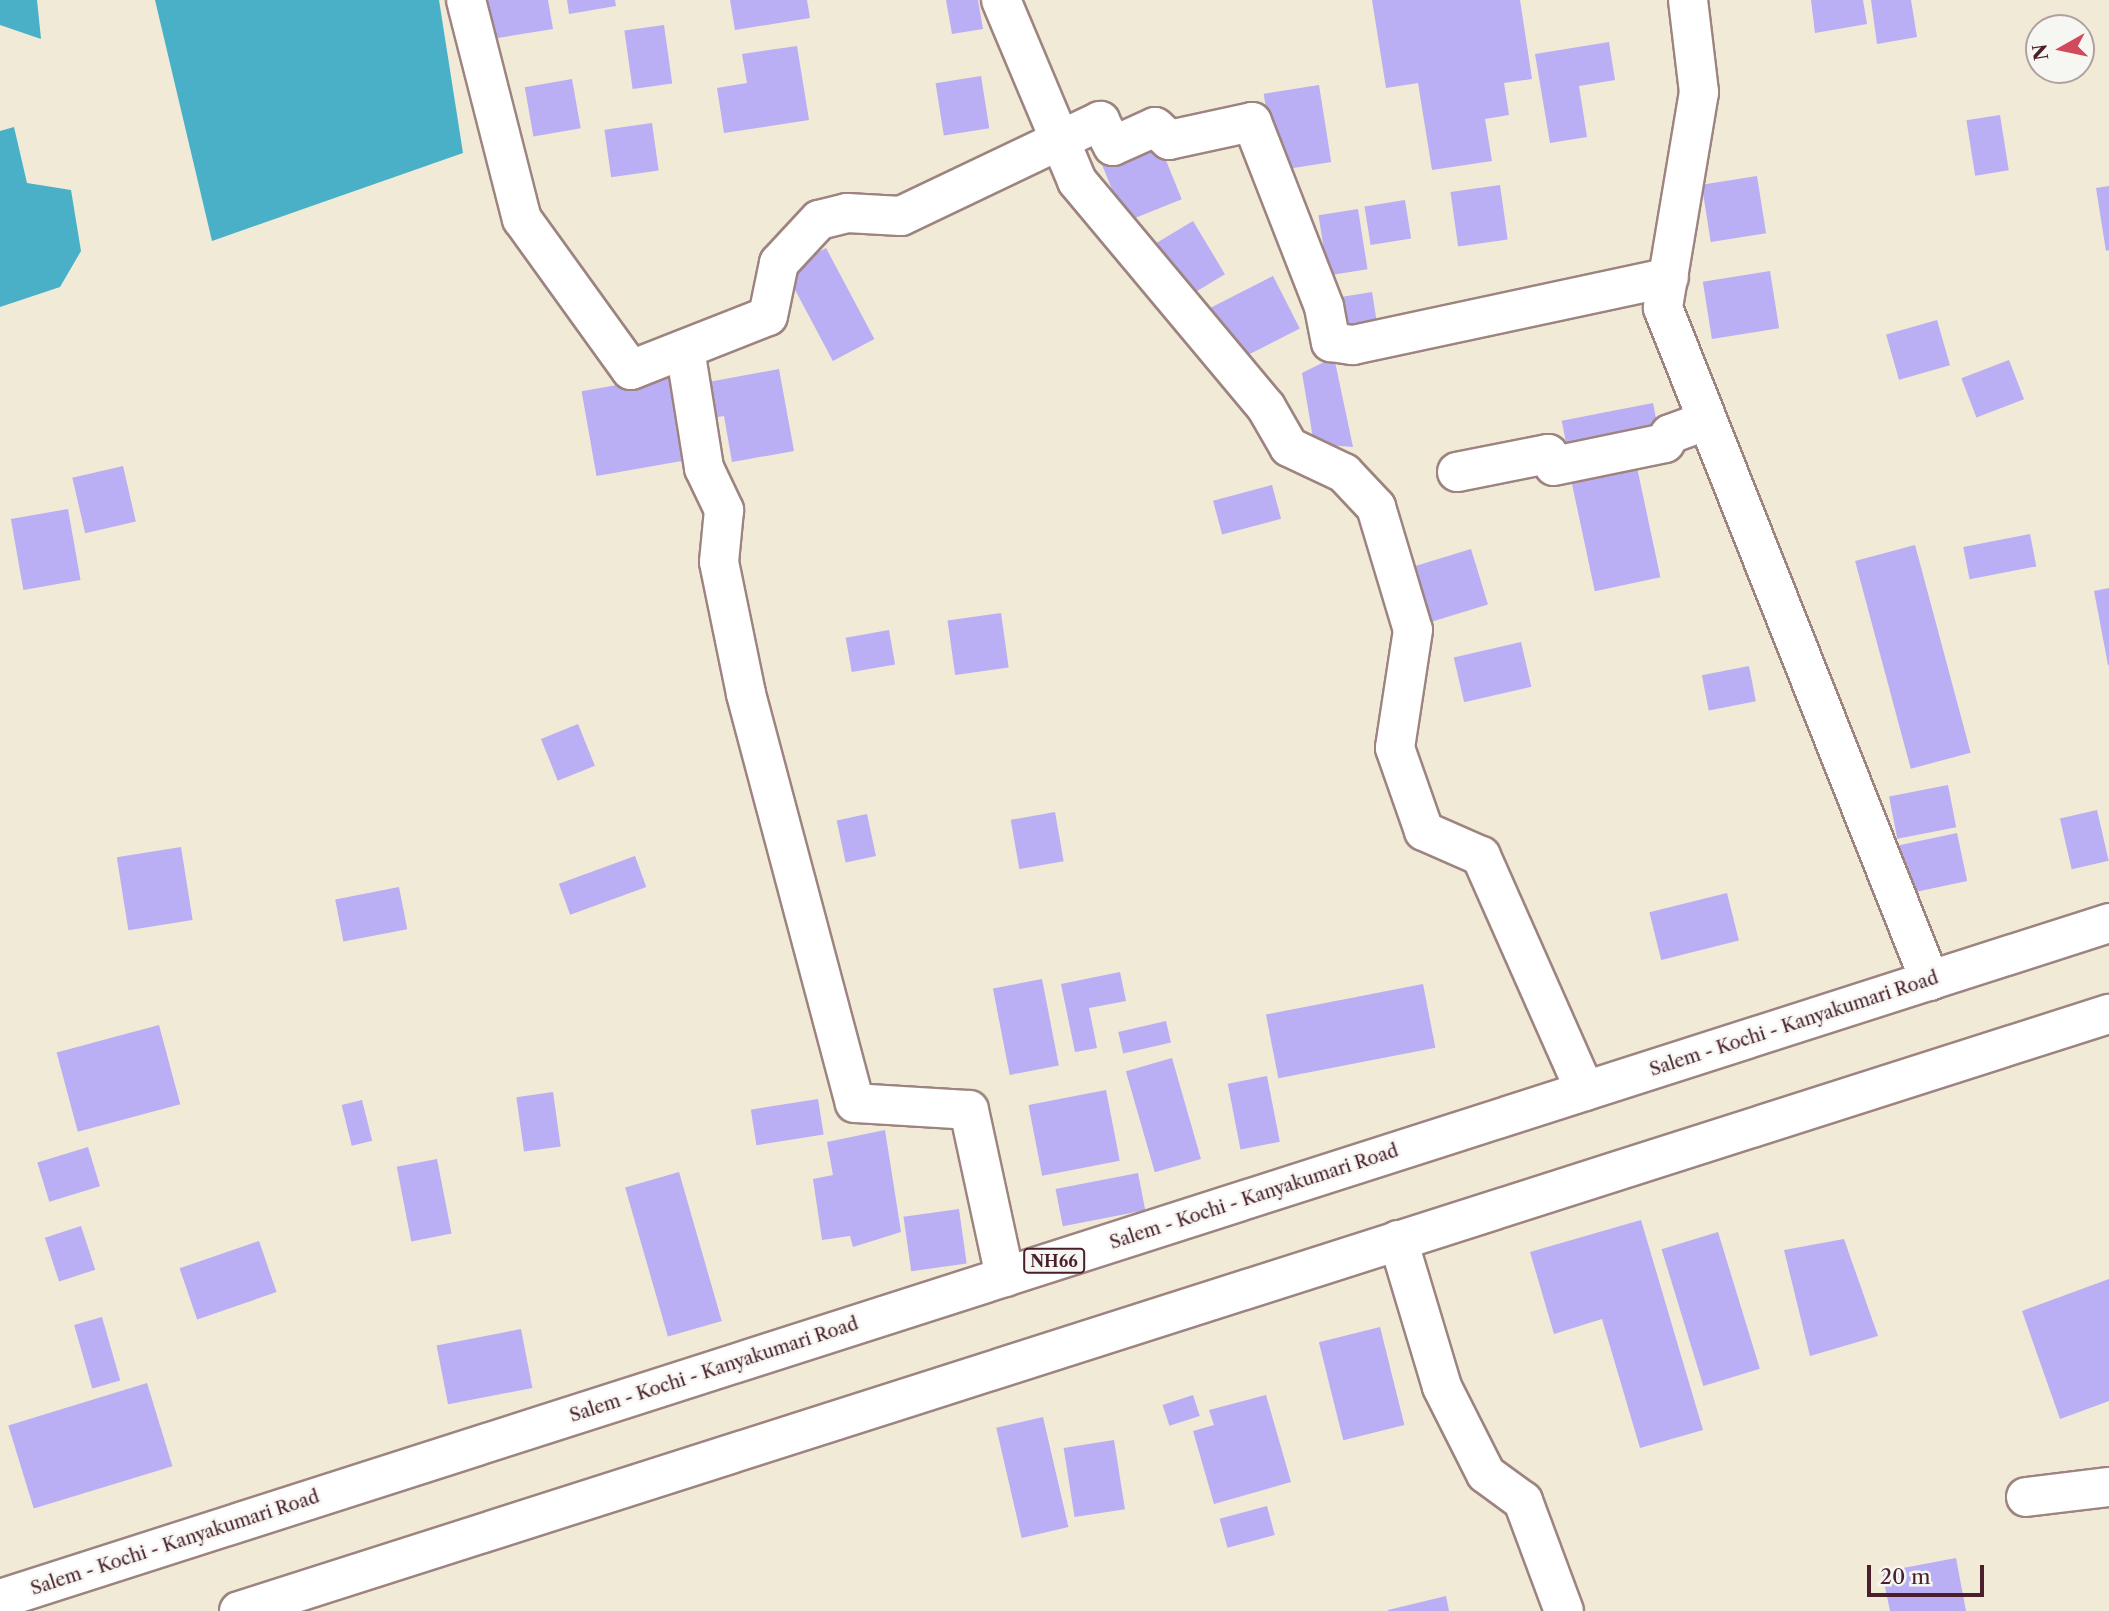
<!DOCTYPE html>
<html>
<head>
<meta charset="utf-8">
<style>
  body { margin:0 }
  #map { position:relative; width:2109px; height:1611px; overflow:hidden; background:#f1ead6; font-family:"Libre Caslon Text",serif }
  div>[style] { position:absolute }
  .water>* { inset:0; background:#49b0c8 }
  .building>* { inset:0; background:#baaef4; transform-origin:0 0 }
  .roads { filter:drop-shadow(2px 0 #9e8480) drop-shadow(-2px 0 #9e8480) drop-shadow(0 2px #9e8480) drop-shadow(0 -2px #9e8480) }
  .street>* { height:38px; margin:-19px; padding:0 19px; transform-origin:19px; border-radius:19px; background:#fff }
  .highway>* { height:38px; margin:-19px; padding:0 19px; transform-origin:19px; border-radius:19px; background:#fff }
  span { translate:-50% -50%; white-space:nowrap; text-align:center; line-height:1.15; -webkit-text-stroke:5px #f6f6f2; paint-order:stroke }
  .shield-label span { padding:2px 5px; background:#f6f6f2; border:2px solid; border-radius:5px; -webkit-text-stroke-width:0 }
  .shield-label { font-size:16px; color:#4a1f2b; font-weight:700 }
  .street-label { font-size:18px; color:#4a1f2b }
  .north { position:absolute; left:2025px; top:14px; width:70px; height:70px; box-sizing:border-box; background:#f6f6f2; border:2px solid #b1a0a2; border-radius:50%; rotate:261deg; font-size:19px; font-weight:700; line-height:28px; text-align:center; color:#4a1f2b }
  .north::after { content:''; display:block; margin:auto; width:24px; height:32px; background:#d1495b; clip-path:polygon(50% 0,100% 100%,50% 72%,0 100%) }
  .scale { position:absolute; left:1867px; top:1565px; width:117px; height:32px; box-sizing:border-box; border:4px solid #4a1f2b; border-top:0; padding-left:9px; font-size:21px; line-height:24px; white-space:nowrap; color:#4a1f2b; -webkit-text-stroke:5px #f6f6f2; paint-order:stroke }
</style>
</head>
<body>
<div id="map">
  <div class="water">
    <div style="clip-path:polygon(0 0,37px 0,41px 39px,0 25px)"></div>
    <div style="clip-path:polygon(155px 0,439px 0,463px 153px,212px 241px)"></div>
    <div style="clip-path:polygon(14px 127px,27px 183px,71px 190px,81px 251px,60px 287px,0 307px,0 131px)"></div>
  </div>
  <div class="building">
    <div style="clip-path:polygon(479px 0,548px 0,553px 29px,485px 40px)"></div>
    <div style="clip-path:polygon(567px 0,615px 0,616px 6px,569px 14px)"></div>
    <div style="clip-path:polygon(730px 0,807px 0,810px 18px,735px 30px)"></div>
    <div style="clip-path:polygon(946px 0,978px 0,983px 29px,952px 34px)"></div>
    <div style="clip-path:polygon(1372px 0,1520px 0,1532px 79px,1504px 83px,1509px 115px,1485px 119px,1492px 161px,1432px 170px,1418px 83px,1386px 88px)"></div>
    <div style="clip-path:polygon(1811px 0,1863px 0,1867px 24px,1815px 33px)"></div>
    <div style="clip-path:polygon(1871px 0,1911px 0,1917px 37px,1877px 44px)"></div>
    <div style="left:664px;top:25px;width:59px;height:40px;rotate:82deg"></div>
    <div style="clip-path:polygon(1609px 42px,1615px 80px,1579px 86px,1587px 137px,1550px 143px,1535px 54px)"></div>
    <div style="clip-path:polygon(797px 46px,809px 120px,724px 133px,717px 88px,747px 83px,742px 54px)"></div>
    <div style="left:981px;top:76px;width:53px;height:46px;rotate:81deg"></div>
    <div style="left:572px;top:79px;width:50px;height:48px;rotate:80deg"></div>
    <div style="left:1319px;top:85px;width:78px;height:56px;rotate:81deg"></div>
    <div style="left:2000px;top:115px;width:56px;height:34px;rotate:81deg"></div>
    <div style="left:652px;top:123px;width:48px;height:48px;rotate:82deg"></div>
    <div style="left:1157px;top:138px;width:66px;height:61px;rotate:68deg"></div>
    <div style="left:1757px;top:176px;width:58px;height:56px;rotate:81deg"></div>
    <div style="left:1500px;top:185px;width:55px;height:50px;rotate:82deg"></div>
    <div style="clip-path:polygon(2109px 186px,2109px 250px,2106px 251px,2096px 188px)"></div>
    <div style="left:1405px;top:200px;width:39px;height:41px;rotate:81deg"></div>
    <div style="left:1358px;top:209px;width:61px;height:40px;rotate:81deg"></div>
    <div style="left:1193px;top:221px;width:62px;height:49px;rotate:59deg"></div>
    <div style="left:826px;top:248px;width:103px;height:47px;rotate:62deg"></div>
    <div style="left:1770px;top:271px;width:58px;height:68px;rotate:81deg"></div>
    <div style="left:1273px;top:276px;width:59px;height:70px;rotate:63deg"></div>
    <div style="left:1372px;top:292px;width:40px;height:44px;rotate:81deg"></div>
    <div style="left:1937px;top:320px;width:47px;height:53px;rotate:74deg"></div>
    <div style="clip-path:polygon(1334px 357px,1353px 447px,1314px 444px,1302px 373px)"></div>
    <div style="left:2009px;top:360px;width:42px;height:51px;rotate:69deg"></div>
    <div style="clip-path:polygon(779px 369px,794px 451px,732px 462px,724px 416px,698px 420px,692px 385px)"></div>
    <div style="left:685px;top:373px;width:86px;height:105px;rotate:80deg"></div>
    <div style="left:1653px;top:403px;width:37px;height:93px;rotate:79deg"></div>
    <div style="left:1635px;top:458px;width:122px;height:67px;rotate:78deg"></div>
    <div style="left:123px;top:466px;width:57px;height:52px;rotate:77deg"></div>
    <div style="left:1272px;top:485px;width:35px;height:61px;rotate:75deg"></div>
    <div style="left:68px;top:509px;width:72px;height:58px;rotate:80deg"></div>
    <div style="left:2030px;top:534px;width:33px;height:68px;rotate:79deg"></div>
    <div style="left:1915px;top:545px;width:215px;height:62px;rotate:75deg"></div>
    <div style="left:1471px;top:549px;width:58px;height:59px;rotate:73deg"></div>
    <div style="clip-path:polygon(2109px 588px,2109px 665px,2108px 665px,2094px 591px)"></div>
    <div style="left:1001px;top:613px;width:55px;height:54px;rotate:82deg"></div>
    <div style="left:889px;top:630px;width:35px;height:44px;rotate:80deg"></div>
    <div style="left:1521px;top:642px;width:46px;height:69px;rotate:77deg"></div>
    <div style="left:1749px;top:666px;width:36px;height:48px;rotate:79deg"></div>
    <div style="left:578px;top:724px;width:45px;height:40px;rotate:68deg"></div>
    <div style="left:1948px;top:785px;width:43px;height:60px;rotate:79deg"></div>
    <div style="left:2097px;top:810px;width:52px;height:38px;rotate:77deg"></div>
    <div style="left:1055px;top:812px;width:50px;height:45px;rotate:80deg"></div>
    <div style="left:867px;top:814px;width:43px;height:31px;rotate:78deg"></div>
    <div style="left:1957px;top:833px;width:49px;height:59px;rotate:78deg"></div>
    <div style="left:181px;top:847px;width:74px;height:65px;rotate:81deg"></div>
    <div style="left:635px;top:856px;width:33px;height:81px;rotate:70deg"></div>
    <div style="left:399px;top:887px;width:43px;height:65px;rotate:79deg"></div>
    <div style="left:1727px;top:893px;width:49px;height:80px;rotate:76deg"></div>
    <div style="clip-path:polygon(1120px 972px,1126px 1001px,1089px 1008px,1097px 1048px,1075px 1052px,1061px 984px)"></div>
    <div style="left:1042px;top:979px;width:88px;height:50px;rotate:79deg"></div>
    <div style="left:1423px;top:984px;width:65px;height:160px;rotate:79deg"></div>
    <div style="left:1166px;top:1021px;width:22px;height:49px;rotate:77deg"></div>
    <div style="left:159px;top:1025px;width:82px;height:106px;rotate:75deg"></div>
    <div style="left:1172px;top:1058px;width:105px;height:48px;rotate:74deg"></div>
    <div style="left:1267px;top:1076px;width:67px;height:40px;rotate:79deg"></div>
    <div style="left:1106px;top:1090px;width:72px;height:79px;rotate:79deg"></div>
    <div style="left:553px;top:1092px;width:55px;height:37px;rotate:82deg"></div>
    <div style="left:818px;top:1099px;width:36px;height:68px;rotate:81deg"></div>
    <div style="left:362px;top:1100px;width:42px;height:21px;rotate:76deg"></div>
    <div style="clip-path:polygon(885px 1130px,901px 1232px,853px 1247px,850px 1236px,822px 1240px,813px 1179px,833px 1175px,827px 1142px)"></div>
    <div style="left:88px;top:1147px;width:41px;height:53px;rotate:73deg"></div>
    <div style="left:437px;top:1159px;width:76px;height:41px;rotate:79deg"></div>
    <div style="left:679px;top:1172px;width:155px;height:56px;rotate:74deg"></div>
    <div style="left:1138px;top:1173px;width:38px;height:84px;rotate:79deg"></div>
    <div style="left:959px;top:1209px;width:55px;height:56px;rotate:82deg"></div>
    <div style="clip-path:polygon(1641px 1220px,1703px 1430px,1640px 1448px,1602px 1319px,1554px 1334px,1530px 1252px)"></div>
    <div style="left:81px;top:1226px;width:46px;height:38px;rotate:72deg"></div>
    <div style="left:1718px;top:1232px;width:143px;height:59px;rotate:73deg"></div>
    <div style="clip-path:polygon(1844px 1239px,1878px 1336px,1810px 1356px,1784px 1250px)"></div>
    <div style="left:259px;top:1241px;width:54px;height:84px;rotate:71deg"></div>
    <div style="clip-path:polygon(2109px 1279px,2109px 1401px,2060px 1419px,2022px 1311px)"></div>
    <div style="left:102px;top:1317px;width:66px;height:29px;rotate:74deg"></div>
    <div style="left:1380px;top:1327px;width:101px;height:63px;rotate:76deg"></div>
    <div style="left:521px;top:1329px;width:60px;height:86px;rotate:79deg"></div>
    <div style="left:147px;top:1383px;width:87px;height:145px;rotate:73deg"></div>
    <div style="left:1193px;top:1395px;width:22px;height:32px;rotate:72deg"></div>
    <div style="clip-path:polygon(1266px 1395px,1291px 1482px,1214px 1504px,1193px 1431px,1214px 1425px,1209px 1410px)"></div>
    <div style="left:1043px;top:1417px;width:113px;height:48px;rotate:77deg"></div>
    <div style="left:1114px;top:1440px;width:70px;height:51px;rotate:81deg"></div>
    <div style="left:1267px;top:1506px;width:30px;height:49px;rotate:75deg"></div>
    <div style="clip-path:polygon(1956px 1558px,1966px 1611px,1890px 1611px,1882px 1572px)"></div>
    <div style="clip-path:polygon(1446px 1596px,1449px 1611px,1388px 1611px,1388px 1610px)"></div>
  </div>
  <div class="roads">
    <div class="street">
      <div style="left:466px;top:0;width:226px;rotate:75.7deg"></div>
      <div style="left:522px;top:219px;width:186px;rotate:54.2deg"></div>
      <div style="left:631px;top:370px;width:147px;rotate:-21.5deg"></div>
      <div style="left:768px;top:316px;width:54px;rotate:-78.3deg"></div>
      <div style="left:779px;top:263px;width:59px;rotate:-47.1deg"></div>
      <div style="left:819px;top:220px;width:29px;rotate:-14deg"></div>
      <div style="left:847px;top:213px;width:54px;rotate:3.2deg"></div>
      <div style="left:901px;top:216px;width:221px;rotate:-25.5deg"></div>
      <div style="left:1100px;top:121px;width:28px;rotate:63deg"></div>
      <div style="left:1113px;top:146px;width:46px;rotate:-24.3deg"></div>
      <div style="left:1155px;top:127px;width:19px;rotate:43deg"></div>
      <div style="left:1169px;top:140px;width:85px;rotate:-12.2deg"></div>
      <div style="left:1252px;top:122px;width:199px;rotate:68.7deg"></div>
      <div style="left:1324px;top:307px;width:36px;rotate:79deg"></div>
      <div style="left:1331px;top:342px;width:22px;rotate:8deg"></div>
      <div style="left:1353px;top:345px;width:323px;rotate:-12.1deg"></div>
      <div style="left:1001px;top:0;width:196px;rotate:67.2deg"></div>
      <div style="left:1077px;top:181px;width:295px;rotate:50.1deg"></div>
      <div style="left:1266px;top:407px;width:46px;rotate:60.1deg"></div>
      <div style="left:1289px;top:447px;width:61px;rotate:25.3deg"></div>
      <div style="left:1344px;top:473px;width:47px;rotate:46.7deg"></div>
      <div style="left:1376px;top:507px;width:128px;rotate:73.3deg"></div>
      <div style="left:1413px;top:630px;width:119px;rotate:98.7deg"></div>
      <div style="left:1395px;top:748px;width:88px;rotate:70.7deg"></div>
      <div style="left:1424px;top:831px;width:62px;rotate:23.7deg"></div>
      <div style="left:1481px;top:856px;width:257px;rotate:66.1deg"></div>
      <div style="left:1688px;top:0;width:93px;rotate:83.2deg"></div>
      <div style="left:1699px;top:92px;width:219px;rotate:99.5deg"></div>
      <div style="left:1663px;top:308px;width:724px;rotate:68.36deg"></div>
      <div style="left:685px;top:349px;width:121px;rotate:80.9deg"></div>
      <div style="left:704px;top:468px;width:47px;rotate:64.5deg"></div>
      <div style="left:724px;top:510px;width:52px;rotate:95.5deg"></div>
      <div style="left:719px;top:562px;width:135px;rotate:78.4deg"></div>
      <div style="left:746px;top:694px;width:423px;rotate:75.1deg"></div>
      <div style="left:855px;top:1103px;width:114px;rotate:3.5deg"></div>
      <div style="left:969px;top:1110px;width:171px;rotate:77.8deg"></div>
      <div style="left:1457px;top:472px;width:93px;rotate:-11.2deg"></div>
      <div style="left:1548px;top:454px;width:13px;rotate:63deg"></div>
      <div style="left:1554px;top:466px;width:113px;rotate:-11.7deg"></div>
      <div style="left:1665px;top:443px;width:10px;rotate:-61deg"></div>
      <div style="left:1670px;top:434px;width:38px;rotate:-20deg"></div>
      <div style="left:1398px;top:1240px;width:153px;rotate:73.3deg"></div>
      <div style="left:1442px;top:1387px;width:97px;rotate:63.2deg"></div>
      <div style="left:1486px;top:1474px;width:46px;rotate:36.1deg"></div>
      <div style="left:1523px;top:1501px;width:117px;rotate:69.6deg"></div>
      <div style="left:2026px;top:1497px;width:84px;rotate:-6.9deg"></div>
    </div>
    <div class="highway">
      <div style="left:0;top:1599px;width:2215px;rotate:-17.77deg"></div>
      <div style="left:239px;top:1611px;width:1963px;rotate:-17.71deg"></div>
    </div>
  </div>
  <div class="shield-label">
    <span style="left:1054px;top:1261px">NH66</span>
  </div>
  <div class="street-label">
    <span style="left:1794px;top:1024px;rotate:-18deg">Salem - Kochi - Kanyakumari Road</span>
    <span style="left:1254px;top:1197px;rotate:-18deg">Salem - Kochi - Kanyakumari Road</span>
    <span style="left:714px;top:1370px;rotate:-18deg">Salem - Kochi - Kanyakumari Road</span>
    <span style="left:175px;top:1543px;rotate:-18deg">Salem - Kochi - Kanyakumari Road</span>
  </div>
  <div class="north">N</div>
  <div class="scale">20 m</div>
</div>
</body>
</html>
